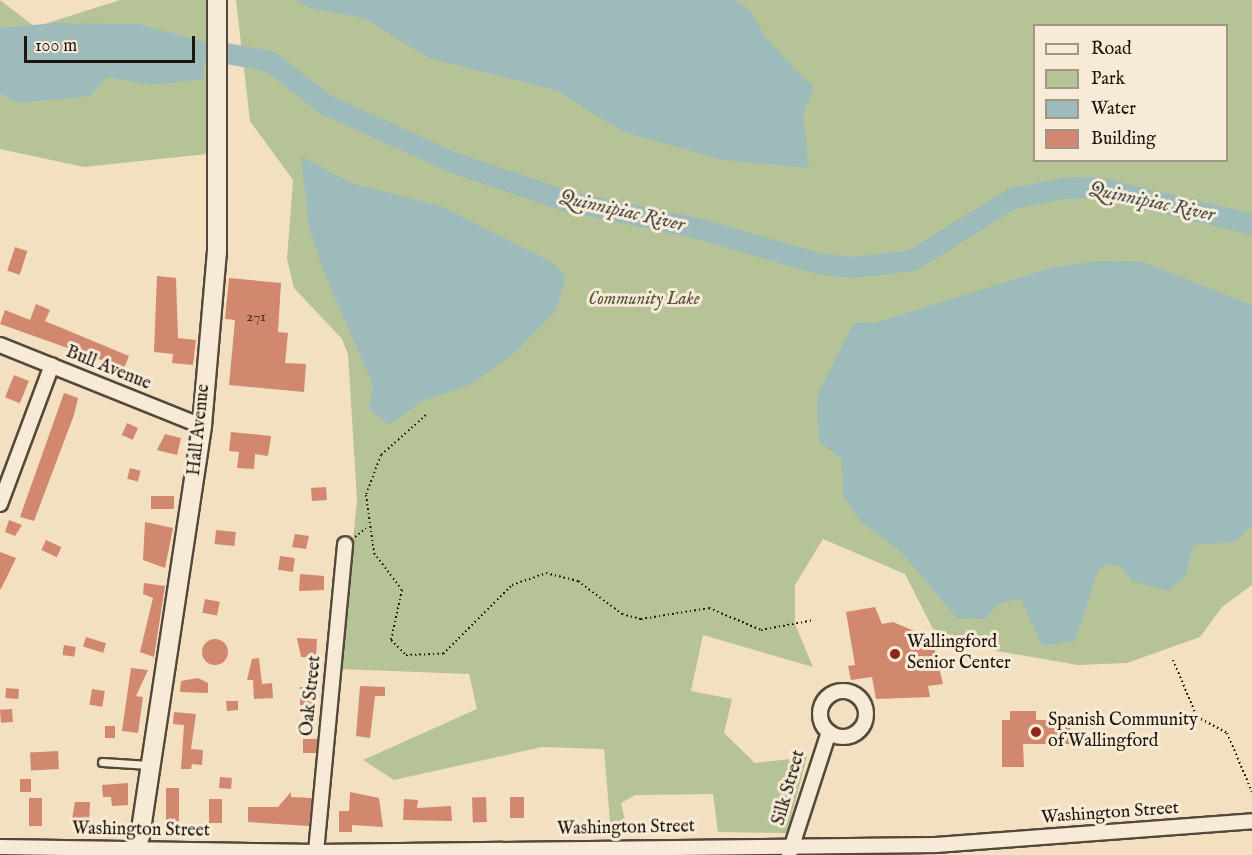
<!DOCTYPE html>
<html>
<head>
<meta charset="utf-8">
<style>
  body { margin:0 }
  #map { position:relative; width:1252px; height:855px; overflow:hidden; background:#f2e0c1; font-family:"IM FELL English",serif }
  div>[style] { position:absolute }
  .green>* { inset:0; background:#b6c397 }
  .water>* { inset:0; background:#9dbbba }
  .river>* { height:21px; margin:-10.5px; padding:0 10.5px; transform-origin:10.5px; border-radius:10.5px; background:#9dbbba }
  .building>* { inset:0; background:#d2876f; transform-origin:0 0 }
  .round { border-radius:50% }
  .path>* { height:2px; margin-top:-1px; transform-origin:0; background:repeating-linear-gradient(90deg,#1f160d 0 1.5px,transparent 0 4.5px) }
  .roads { filter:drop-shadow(2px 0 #54483a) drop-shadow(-2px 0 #54483a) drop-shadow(0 2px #54483a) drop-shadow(0 -2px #54483a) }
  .lane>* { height:7px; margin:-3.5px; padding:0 3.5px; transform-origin:3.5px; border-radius:3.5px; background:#f7ebd7 }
  .street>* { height:14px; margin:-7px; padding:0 7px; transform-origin:7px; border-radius:7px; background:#f7ebd7 }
  .street>.ring { margin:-7px; padding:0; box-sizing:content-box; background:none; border:14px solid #f7ebd7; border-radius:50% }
  .secondary>* { height:18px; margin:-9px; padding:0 9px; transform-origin:9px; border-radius:9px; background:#f7ebd7 }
  .dots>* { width:16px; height:16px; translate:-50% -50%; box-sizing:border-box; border:3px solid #f7ebd7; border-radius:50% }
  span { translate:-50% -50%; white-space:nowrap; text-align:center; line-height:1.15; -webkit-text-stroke:6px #f7ebd7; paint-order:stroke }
  .number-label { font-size:15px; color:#4c3226 }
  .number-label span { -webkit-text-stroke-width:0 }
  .park-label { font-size:18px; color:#54533d; font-style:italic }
  .street-label { font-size:18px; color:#1f160d }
  .poi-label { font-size:18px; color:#1f160d }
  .left { translate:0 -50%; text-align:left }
  .water-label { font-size:20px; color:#4b504a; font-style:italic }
  .legend { position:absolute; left:1033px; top:24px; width:195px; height:138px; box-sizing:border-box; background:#f7ebd7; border:2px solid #a19686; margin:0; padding:8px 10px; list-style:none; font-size:18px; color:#1f160d }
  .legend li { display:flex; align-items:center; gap:12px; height:30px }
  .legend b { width:30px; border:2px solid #a19686 }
  .scale { position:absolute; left:24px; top:36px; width:171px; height:27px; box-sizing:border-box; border:3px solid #1f160d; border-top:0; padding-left:8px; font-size:18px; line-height:21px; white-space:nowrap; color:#1f160d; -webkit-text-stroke:4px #f7ebd7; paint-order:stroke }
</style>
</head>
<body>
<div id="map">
  <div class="green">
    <div style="clip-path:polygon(0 0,35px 27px,120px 0,211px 0,214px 131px,207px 154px,84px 167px,0 149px)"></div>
    <div style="clip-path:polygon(evenodd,236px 0,1252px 0,1252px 585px,1222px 607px,1200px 637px,1127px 663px,1078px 665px,997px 651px,933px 629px,905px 574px,823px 539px,795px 585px,795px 624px,813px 667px,703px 635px,691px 691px,732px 699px,724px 733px,755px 763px,807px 757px,787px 833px,718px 832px,713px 794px,635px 795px,621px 803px,628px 833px,611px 834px,604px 749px,542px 747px,394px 780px,363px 760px,477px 709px,469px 674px,340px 669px,357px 500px,348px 354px,342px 339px,294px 288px,287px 259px,293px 180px,250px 121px,236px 0,1034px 26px,1226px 26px,1226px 160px,1034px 160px,1034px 26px)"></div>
  </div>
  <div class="water">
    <div style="clip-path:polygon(296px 0,735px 0,750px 10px,766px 38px,814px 88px,803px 113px,809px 168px,723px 160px,624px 132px,556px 90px,429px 58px,364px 18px,310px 8px)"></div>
    <div style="clip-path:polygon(56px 23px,138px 24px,202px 41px,204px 79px,152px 85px,107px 77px,90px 96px,18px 103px,0 93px,0 28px)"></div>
    <div style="clip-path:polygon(301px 156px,351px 183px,443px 207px,553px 263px,566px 276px,556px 310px,516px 352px,472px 384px,422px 401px,389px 425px,369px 409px,373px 385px,323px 270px,309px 227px)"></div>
    <div style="clip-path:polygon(1097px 261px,1143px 262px,1252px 305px,1252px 525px,1236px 542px,1193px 545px,1186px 576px,1169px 591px,1134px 582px,1119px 566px,1107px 564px,1098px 571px,1075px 641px,1042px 646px,1021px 599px,1000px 603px,985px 619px,957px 618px,901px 552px,860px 521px,843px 495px,842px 459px,819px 442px,817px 396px,854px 322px,875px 323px,1050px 268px)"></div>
  </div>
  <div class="river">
    <div style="left:176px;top:55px;width:39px;rotate:-6deg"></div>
    <div style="left:215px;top:51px;width:56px;rotate:10.3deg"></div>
    <div style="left:270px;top:61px;width:70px;rotate:38deg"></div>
    <div style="left:325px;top:104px;width:140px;rotate:24.5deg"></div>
    <div style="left:452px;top:162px;width:118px;rotate:18.7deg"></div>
    <div style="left:564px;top:200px;width:136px;rotate:11.9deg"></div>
    <div style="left:697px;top:228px;width:126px;rotate:16.1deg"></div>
    <div style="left:818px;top:263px;width:35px;rotate:7deg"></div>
    <div style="left:853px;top:267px;width:59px;rotate:-6.8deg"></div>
    <div style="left:912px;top:260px;width:118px;rotate:-31.8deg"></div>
    <div style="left:1012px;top:198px;width:53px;rotate:-10.9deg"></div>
    <div style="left:1064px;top:188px;width:32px;rotate:-2deg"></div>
    <div style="left:1096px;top:187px;width:160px;rotate:13.3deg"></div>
  </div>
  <div class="building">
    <div style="left:15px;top:247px;width:13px;height:25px;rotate:18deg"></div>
    <div style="clip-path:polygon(157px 276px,176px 278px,178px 338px,196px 340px,193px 365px,172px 363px,173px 354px,154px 352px)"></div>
    <div style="clip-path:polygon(229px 278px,281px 283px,278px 332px,288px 333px,285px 363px,306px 364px,304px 392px,229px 385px,235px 320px,225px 319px)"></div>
    <div style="clip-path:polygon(36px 304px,50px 310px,45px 321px,129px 356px,124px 368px,0 324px,5px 310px,30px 320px)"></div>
    <div style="left:14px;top:375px;width:16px;height:24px;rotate:22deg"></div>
    <div style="clip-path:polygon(64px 393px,78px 398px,74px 415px,34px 521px,20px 517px)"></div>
    <div style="left:127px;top:423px;width:12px;height:13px;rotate:24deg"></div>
    <div style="clip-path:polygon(231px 432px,271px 436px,268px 456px,255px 454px,254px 469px,237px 468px,239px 452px,229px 451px)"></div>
    <div style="clip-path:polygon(165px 434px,181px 438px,177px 455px,157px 450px)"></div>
    <div style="left:130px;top:468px;width:11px;height:11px;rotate:15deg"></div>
    <div style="left:326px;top:487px;width:13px;height:15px;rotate:86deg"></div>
    <div style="left:151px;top:496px;width:23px;height:13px"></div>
    <div style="clip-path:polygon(9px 520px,22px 525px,15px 536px,5px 532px)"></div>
    <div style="clip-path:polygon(145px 522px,173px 528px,165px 568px,143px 560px)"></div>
    <div style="left:216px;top:530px;width:20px;height:14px;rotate:6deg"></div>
    <div style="clip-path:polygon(295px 534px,309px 536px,306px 549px,292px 547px)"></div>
    <div style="left:46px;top:540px;width:17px;height:11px;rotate:25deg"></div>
    <div style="clip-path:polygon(0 552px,16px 558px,1px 589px,0 589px)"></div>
    <div style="left:280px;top:556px;width:15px;height:14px;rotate:8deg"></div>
    <div style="clip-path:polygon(300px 574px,324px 576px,324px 590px,299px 591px)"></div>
    <div style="clip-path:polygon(144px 583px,165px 586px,154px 657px,140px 652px,153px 598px,143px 594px)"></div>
    <div style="left:205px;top:599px;width:15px;height:14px;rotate:11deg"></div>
    <div style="clip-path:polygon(875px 607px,882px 624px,893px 622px,914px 631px,916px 643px,934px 647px,943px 684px,928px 686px,930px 697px,876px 699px,872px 677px,851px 680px,848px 666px,855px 665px,846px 612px)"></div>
    <div style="left:86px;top:637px;width:21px;height:10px;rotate:17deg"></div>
    <div style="clip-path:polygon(297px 638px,317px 639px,316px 658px,301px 657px)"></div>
    <div class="round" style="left:202px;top:639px;width:26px;height:26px"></div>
    <div style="left:64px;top:645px;width:12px;height:10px;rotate:9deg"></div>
    <div style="clip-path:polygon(259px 658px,262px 684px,272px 683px,273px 698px,254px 699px,253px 680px,247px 680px,252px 659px)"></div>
    <div style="clip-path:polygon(131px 668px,148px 670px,136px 696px,143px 697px,138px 733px,122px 731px)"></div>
    <div style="clip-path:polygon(198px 678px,208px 683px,208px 693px,180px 692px,181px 681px)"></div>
    <div style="clip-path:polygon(360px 686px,385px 687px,385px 696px,375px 696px,370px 738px,356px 736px)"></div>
    <div style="left:300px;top:687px;width:14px;height:18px"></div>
    <div style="left:6px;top:688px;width:13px;height:10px;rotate:4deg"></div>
    <div style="left:92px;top:689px;width:13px;height:16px;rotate:9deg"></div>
    <div style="clip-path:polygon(226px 701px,238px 701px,238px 710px,227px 711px)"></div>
    <div style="left:12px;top:709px;width:13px;height:12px;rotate:86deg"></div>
    <div style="clip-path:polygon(1010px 711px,1036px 711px,1036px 720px,1070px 720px,1070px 744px,1023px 744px,1024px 767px,1002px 767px,1002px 720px,1010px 720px)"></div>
    <div style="clip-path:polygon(174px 712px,196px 714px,191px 749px,203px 750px,202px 765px,192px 764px,191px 769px,181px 769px,184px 725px,173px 724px)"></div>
    <div style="left:105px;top:726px;width:10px;height:12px"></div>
    <div style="left:303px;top:739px;width:15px;height:14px"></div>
    <div style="left:58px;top:751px;width:18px;height:28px;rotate:87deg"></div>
    <div style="left:220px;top:777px;width:12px;height:11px;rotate:5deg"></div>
    <div style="left:20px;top:779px;width:11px;height:13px"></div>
    <div style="clip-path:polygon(128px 783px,128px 805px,112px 806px,111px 797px,103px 797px,102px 785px)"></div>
    <div style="left:166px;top:788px;width:13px;height:47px"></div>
    <div style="clip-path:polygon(291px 792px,291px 797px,312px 798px,309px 826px,248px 822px,248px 807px,278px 807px)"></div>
    <div style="clip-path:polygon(350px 792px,379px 798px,383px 827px,352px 825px,352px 832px,339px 832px,339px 811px,349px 811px)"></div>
    <div style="left:486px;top:797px;width:25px;height:14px;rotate:88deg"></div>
    <div style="left:510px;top:797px;width:14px;height:21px"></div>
    <div style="left:29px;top:798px;width:13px;height:28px"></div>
    <div style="left:209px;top:799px;width:13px;height:24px"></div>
    <div style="clip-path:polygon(404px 799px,418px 800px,417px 808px,451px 806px,452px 821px,403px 820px)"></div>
    <div style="clip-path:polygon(75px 802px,90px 802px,89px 825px,71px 825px)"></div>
  </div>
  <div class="path">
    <div style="left:426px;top:415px;width:60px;rotate:138.4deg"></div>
    <div style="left:381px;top:455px;width:43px;rotate:110.6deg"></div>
    <div style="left:366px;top:495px;width:59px;rotate:82.1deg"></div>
    <div style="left:374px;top:553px;width:46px;rotate:52.9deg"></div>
    <div style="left:402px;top:590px;width:51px;rotate:102.4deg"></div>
    <div style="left:391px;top:640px;width:21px;rotate:45deg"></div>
    <div style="left:406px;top:655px;width:37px;rotate:-2deg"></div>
    <div style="left:443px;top:654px;width:98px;rotate:-45deg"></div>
    <div style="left:512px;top:585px;width:36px;rotate:-19deg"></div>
    <div style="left:546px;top:573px;width:33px;rotate:14deg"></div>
    <div style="left:578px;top:581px;width:55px;rotate:36.9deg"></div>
    <div style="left:622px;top:614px;width:20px;rotate:15deg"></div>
    <div style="left:641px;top:619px;width:69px;rotate:-9.2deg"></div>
    <div style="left:709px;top:608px;width:56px;rotate:22.9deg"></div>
    <div style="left:761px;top:630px;width:54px;rotate:-10.7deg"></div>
    <div style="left:355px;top:537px;width:14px;rotate:-39deg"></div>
    <div style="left:1173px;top:660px;width:62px;rotate:67.2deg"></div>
    <div style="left:1197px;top:717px;width:34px;rotate:28deg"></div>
    <div style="left:1227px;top:733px;width:64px;rotate:67deg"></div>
  </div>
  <div class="roads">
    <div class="lane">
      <div style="left:102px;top:762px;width:47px;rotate:3.7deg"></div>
    </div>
    <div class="street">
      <div style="left:0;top:345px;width:218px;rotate:21.9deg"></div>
      <div style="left:0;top:504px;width:148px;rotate:-69.5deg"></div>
      <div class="ring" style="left:820px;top:691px;width:32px;height:32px"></div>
      <div style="left:0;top:847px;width:316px;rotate:0.9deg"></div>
      <div style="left:316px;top:852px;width:620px;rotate:-0.65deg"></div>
      <div style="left:936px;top:845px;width:317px;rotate:-4.3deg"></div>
      <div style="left:316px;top:852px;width:309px;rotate:-84.6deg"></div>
      <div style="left:789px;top:855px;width:129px;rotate:-72deg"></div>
    </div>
    <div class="secondary">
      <div style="left:132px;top:855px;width:21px;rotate:-67deg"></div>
      <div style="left:140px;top:836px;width:415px;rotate:-81.4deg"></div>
      <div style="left:202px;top:426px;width:175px;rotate:-85.1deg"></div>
      <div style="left:217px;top:252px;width:252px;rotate:-90deg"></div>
    </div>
  </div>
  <div class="dots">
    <div style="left:895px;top:654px;background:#8f2418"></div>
    <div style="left:1036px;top:732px;background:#8f2418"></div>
  </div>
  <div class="number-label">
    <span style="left:256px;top:317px">271</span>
  </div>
  <div class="park-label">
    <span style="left:644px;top:300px">Community Lake</span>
  </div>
  <div class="street-label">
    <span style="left:108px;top:369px;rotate:22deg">Bull Avenue</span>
    <span style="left:200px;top:430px;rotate:-84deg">Hall Avenue</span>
    <span style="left:312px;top:696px;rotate:-84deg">Oak Street</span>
    <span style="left:790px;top:788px;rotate:-74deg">Silk Street</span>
    <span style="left:1110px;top:814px;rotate:-4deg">Washington Street</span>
    <span style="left:626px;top:829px;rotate:-1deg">Washington Street</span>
    <span style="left:141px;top:831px;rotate:1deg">Washington Street</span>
  </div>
  <div class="poi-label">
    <span class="left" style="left:907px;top:654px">Wallingford<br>Senior Center</span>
    <span class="left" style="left:1048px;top:732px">Spanish Community<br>of Wallingford</span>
  </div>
  <div class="water-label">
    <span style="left:1152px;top:202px;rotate:12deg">Quinnipiac River</span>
    <span style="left:622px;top:211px;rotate:13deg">Quinnipiac River</span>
  </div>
  <ul class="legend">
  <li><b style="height:8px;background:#f7ebd7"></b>Road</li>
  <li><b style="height:16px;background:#b6c397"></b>Park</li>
  <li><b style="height:16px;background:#9dbbba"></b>Water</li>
  <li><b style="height:16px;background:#d2876f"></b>Building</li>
  </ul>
  <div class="scale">100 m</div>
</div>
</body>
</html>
